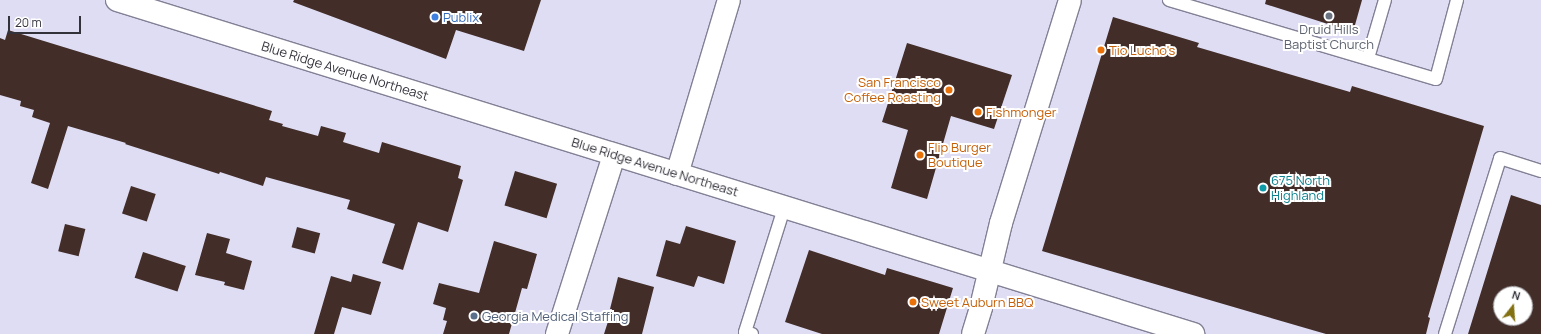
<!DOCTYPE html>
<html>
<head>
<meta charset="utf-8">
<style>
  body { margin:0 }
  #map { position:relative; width:1541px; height:334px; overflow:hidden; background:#dfddf4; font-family:Manrope,sans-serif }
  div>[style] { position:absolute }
  .building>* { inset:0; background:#422d29; transform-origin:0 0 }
  .roads { filter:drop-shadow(1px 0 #828095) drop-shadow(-1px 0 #828095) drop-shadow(0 1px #828095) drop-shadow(0 -1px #828095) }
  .service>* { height:12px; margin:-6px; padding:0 6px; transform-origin:6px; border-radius:6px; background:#fff }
  .minor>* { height:22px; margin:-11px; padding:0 11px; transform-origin:11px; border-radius:11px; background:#fff }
  .secondary>* { height:22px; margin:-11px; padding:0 11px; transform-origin:11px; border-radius:11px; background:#fff }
  .dots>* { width:11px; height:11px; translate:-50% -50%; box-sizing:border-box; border:2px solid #fff; border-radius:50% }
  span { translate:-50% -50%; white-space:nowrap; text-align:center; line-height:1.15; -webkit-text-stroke:4px #fff; paint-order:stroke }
  .shop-label { font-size:13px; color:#366cbe }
  .left { translate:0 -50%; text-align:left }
  .worship-label { font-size:13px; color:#5b616d }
  .food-label { font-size:13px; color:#c56008 }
  .right { translate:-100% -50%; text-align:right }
  .street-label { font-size:13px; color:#33323b }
  .culture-label { font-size:13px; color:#0d838f }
  .service-label { font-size:13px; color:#4e5e75 }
  .north { position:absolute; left:1493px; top:286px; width:40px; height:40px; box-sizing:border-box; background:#fff; border:1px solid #adadb1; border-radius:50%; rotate:17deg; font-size:11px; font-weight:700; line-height:16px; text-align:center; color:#33323b }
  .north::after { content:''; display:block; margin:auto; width:14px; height:18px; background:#837111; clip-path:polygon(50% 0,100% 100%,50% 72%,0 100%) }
  .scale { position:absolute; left:8px; top:16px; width:73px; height:18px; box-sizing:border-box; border:2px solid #33323b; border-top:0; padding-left:5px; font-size:12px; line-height:14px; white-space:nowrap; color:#33323b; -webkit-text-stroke:3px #fff; paint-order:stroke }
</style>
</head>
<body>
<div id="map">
  <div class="building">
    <div style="clip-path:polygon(294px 0,541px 0,524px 51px,456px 30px,446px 59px,293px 2px)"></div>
    <div style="clip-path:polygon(1266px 0,1362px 0,1353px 32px,1265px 4px)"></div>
    <div style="clip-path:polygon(1113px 17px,1199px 43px,1197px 47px,1350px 92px,1352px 86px,1484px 126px,1428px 317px,1430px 318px,1426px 334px,1326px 334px,1042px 251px)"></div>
    <div style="clip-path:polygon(8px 30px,272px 111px,269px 120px,283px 124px,282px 126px,318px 136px,321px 126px,346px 133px,343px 142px,379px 153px,382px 142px,461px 166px,458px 178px,463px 180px,448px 232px,418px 222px,403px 270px,382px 263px,395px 224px,347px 209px,350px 200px,266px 177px,263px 186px,220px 172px,219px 174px,125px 144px,126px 143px,68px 126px,48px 189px,31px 183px,50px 123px,32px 117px,34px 110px,20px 106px,21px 101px,0 95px,0 38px,5px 40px)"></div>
    <div style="clip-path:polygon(907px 43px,1012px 75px,994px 129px,951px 116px,927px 199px,891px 188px,908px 130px,882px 122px)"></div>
    <div style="left:515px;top:171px;width:44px;height:36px;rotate:17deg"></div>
    <div style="left:131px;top:186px;width:26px;height:29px;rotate:18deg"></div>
    <div style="clip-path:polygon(evenodd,1511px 195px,1541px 205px,1541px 334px,1468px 334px,1511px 195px,1501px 294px,1525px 294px,1525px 318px,1501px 318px,1501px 294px)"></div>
    <div style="left:65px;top:224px;width:21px;height:28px;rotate:14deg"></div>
    <div style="clip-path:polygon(686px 226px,736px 241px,724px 284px,698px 276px,694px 287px,656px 276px,666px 240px,680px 244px)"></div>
    <div style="left:297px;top:227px;width:24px;height:21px;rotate:15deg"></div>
    <div style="clip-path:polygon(207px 233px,230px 239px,226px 253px,252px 261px,244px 290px,224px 285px,225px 282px,195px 275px)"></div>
    <div style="clip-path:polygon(494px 241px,537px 254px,527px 289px,522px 288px,509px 334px,443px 334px,447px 321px,443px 320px,446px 308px,433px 304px,439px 283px,479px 293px)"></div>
    <div style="clip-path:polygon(809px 250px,885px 275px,887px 268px,953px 288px,939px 334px,822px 334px,785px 322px)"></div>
    <div style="left:143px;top:252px;width:45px;height:27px;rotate:18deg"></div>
    <div style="clip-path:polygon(353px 274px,381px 282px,371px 315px,342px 307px,334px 334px,314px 334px,331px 276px,351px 282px)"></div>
    <div style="clip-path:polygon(618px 277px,654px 287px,642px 334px,604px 334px,612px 309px,610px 309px)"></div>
  </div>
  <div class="roads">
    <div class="service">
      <div style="left:1169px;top:0;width:278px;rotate:16.5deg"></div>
      <div style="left:1436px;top:79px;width:82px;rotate:-75.1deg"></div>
      <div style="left:1368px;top:58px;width:60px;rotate:-73.7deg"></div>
      <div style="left:752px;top:334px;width:7px;rotate:-164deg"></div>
      <div style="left:745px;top:332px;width:130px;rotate:-72.5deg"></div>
      <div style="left:1445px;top:334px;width:184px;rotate:-72.6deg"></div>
      <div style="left:1500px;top:158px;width:43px;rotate:17.6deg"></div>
    </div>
    <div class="minor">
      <div style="left:117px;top:0;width:1127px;rotate:17.24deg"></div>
      <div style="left:677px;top:174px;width:182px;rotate:-73.4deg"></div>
      <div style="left:557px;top:334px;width:188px;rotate:-72.3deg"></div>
    </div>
    <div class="secondary">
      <div style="left:973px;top:334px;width:28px;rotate:-73deg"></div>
      <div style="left:981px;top:307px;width:86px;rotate:-76.6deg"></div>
      <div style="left:1001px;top:223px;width:233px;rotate:-72.8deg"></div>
    </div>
  </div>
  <div class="dots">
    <div style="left:1329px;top:16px;background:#6b7280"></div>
    <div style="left:435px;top:17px;background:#3f7fe0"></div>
    <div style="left:1101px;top:50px;background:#e8710a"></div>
    <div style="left:949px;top:90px;background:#e8710a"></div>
    <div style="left:978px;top:112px;background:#e8710a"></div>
    <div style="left:920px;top:155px;background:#e8710a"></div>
    <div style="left:1263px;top:188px;background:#0f9aa8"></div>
    <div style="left:913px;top:302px;background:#e8710a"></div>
    <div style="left:474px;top:316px;background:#5c6f8a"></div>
  </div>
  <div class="shop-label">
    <span class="left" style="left:443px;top:17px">Publix</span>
  </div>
  <div class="worship-label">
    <span style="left:1329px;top:37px">Druid Hills<br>Baptist Church</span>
  </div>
  <div class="food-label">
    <span class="left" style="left:1109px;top:50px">Tio Lucho's</span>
    <span class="right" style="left:941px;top:90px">San Francisco<br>Coffee Roasting</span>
    <span class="left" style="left:986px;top:112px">Fishmonger</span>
    <span class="left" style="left:928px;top:155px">Flip Burger<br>Boutique</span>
    <span class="left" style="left:921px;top:302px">Sweet Auburn BBQ</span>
  </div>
  <div class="street-label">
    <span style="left:345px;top:71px;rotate:17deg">Blue Ridge Avenue Northeast</span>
    <span style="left:655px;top:167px;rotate:17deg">Blue Ridge Avenue Northeast</span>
  </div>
  <div class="culture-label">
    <span class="left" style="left:1271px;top:188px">675 North<br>Highland</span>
  </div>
  <div class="service-label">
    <span class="left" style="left:482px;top:316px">Georgia Medical Staffing</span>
  </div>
  <div class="north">N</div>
  <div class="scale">20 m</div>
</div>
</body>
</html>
